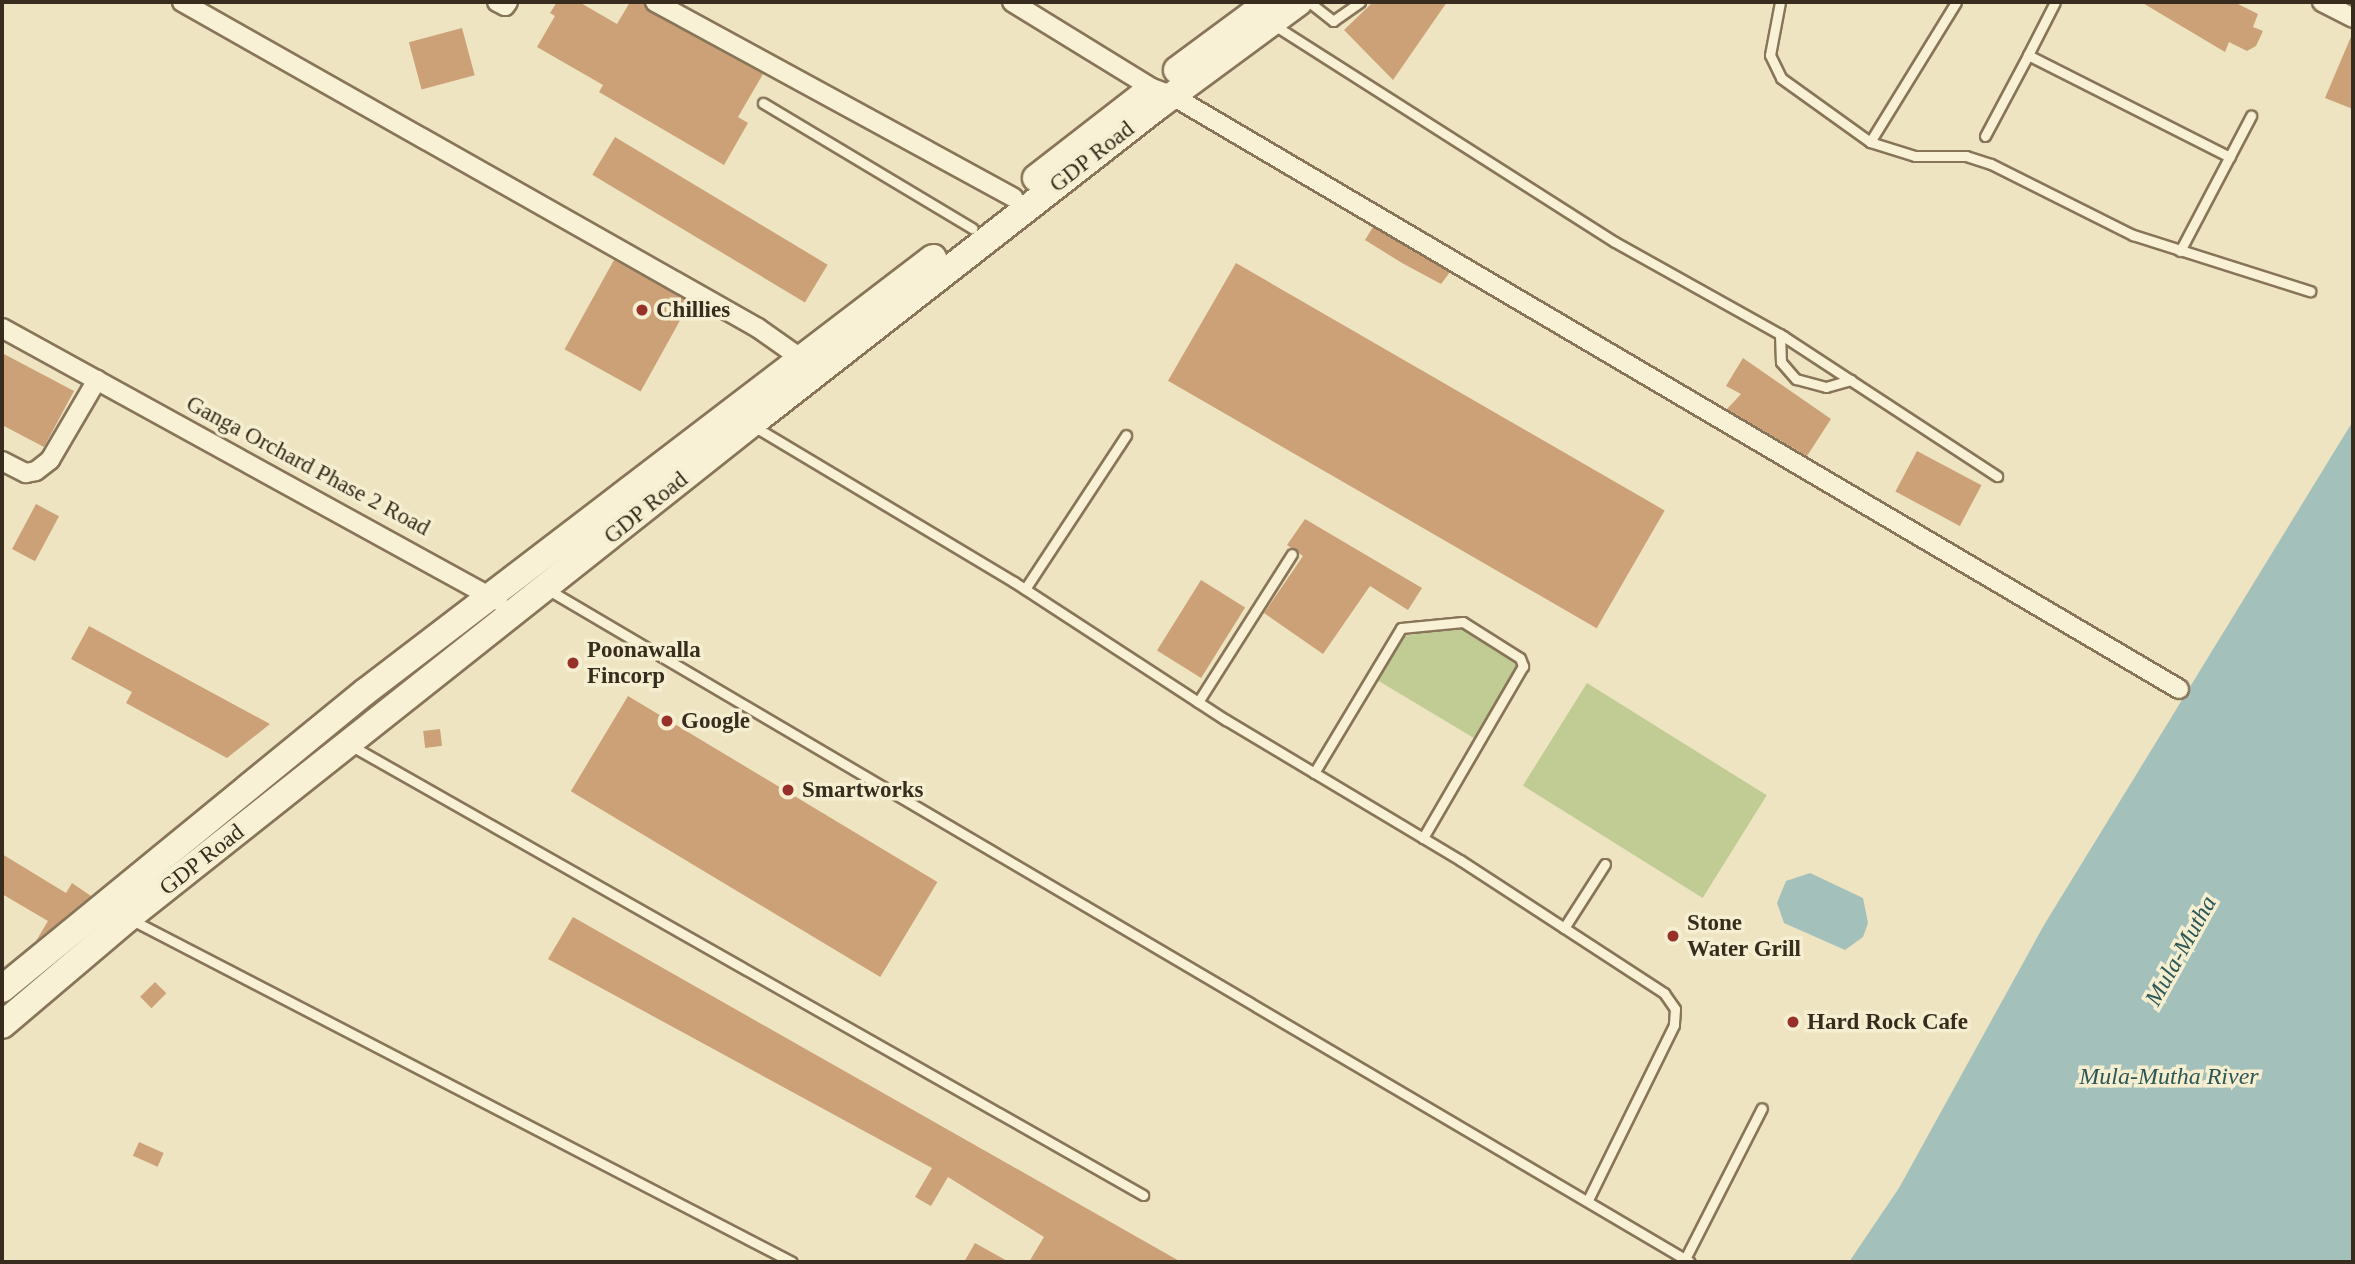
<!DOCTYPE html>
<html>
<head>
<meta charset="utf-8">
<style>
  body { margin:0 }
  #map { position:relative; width:2355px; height:1264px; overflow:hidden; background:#eee4c1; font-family:Georgia,serif }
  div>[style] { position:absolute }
  .green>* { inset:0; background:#c1cc95; transform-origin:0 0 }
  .water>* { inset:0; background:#a4c0ba }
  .building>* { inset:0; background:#cca177; transform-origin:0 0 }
  .roads { filter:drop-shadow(2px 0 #887559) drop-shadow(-2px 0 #887559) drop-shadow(0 2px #887559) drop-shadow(0 -2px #887559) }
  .service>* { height:9px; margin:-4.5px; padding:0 4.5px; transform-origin:4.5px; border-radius:4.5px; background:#f9f1d5 }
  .minor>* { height:18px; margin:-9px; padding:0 9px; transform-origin:9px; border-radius:9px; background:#f9f1d5 }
  .secondary>* { height:26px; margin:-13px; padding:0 13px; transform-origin:13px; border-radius:13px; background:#f9f1d5 }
  .dots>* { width:19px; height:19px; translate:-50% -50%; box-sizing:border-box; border:4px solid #f5eed1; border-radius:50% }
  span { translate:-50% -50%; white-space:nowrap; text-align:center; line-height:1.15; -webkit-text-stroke:7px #f5eed1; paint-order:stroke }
  .street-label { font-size:23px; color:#372c1d }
  .poi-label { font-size:23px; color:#372c1d; font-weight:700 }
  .left { translate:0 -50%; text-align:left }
  .water-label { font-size:24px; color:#2c5757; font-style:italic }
  .frame { position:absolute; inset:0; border:4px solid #372c1d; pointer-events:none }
</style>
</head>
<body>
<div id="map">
  <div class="green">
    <div style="clip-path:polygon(1460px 625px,1520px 661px,1474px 738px,1377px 680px,1404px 636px)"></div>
    <div style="left:1587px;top:683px;width:212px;height:121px;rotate:32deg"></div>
  </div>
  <div class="water">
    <div style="clip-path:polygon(2353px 421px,2353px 1262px,1849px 1262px,1899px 1188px,2044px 925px)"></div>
    <div style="clip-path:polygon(1810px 873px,1863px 898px,1868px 923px,1863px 937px,1845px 950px,1784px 923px,1777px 903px,1786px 881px)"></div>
  </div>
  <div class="building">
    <div style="clip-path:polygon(557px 2px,579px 2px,617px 24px,630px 2px,644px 2px,650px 12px,763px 74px,738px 117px,748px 123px,724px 165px,599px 92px,603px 85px,537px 47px,555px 16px,550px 13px)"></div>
    <div style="clip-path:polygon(1373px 2px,1447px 2px,1393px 80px,1344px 30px)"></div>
    <div style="clip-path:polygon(2141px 2px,2234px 2px,2258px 14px,2253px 27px,2263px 31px,2256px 46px,2247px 51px,2229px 42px,2225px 52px)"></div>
    <div style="left:462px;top:28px;width:49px;height:55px;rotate:75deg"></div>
    <div style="clip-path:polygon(2353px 32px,2353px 109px,2325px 98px)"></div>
    <div style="left:615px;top:137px;width:248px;height:44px;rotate:31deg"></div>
    <div style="clip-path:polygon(1373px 227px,1411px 250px,1450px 272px,1441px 284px,1402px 263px,1365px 240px)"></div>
    <div style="left:614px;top:260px;width:87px;height:102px;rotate:29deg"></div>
    <div style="left:1236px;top:263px;width:495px;height:136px;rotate:30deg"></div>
    <div style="clip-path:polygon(2px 353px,74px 391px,44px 447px,2px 425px)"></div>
    <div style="clip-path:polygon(1743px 358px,1831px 419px,1807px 456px,1727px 409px,1741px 394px,1726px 386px)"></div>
    <div style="left:1917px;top:451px;width:73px;height:46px;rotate:28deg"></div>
    <div style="left:36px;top:504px;width:26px;height:51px;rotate:28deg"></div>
    <div style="clip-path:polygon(1305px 519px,1422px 588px,1408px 610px,1370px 586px,1323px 654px,1264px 613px,1303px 556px,1287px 545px)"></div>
    <div style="left:1201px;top:580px;width:52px;height:83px;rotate:32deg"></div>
    <div style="clip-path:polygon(89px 626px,270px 724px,227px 758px,126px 703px,132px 692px,71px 659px)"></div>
    <div style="left:628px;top:696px;width:361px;height:111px;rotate:31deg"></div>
    <div style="left:440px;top:729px;width:17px;height:17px;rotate:83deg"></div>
    <div style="clip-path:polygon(2px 854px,66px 893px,72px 883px,91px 896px,36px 941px,48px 921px,2px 894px)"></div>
    <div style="clip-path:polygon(573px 917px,1181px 1262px,1029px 1262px,1044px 1237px,948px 1177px,931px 1206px,915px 1197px,932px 1168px,548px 959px)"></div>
    <div style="left:155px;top:982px;width:16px;height:21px;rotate:45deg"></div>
    <div style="left:139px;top:1142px;width:27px;height:15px;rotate:24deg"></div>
    <div style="clip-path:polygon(975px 1243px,1009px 1262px,964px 1262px)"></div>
  </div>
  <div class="roads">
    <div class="service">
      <div style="left:1309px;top:2px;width:31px;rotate:38deg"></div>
      <div style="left:1333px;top:21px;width:33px;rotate:-35deg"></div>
      <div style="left:1780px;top:2px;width:54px;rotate:100.7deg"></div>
      <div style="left:1770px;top:55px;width:25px;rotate:64deg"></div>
      <div style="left:1781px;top:78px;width:110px;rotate:35.7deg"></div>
      <div style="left:1870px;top:142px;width:47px;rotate:17.3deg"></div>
      <div style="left:1915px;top:156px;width:51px"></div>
      <div style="left:1966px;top:156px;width:26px;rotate:18deg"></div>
      <div style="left:1991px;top:164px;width:159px;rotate:26.6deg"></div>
      <div style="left:2133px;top:235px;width:186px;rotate:17.6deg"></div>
      <div style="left:1274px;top:25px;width:404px;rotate:32.5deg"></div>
      <div style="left:1615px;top:242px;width:193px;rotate:29.2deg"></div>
      <div style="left:1783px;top:336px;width:256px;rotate:33.2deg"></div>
      <div style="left:2028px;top:55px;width:59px;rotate:-63deg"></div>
      <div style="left:763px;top:103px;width:244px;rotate:30.9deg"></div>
      <div style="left:1985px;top:136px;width:92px;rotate:-62deg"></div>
      <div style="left:2028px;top:55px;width:226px;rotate:26.8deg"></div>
      <div style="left:1870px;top:142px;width:164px;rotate:-58.4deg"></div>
      <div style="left:2180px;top:251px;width:153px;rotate:-62.3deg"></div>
      <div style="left:1780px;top:334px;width:28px;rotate:88deg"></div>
      <div style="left:1781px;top:362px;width:23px;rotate:49deg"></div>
      <div style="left:1796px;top:379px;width:31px;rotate:15deg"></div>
      <div style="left:1826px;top:387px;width:26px;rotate:-16deg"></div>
      <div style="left:755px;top:427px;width:302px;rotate:30.9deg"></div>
      <div style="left:1014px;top:582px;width:253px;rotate:33.1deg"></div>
      <div style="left:1226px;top:720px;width:273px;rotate:30.9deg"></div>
      <div style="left:1460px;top:860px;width:244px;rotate:33.1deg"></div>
      <div style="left:1664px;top:993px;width:19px;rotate:55deg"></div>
      <div style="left:1675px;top:1009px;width:16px;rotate:94deg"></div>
      <div style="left:1674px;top:1025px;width:195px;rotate:116.2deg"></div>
      <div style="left:547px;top:589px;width:1326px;rotate:30.49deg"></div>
      <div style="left:1025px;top:589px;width:184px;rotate:-56.7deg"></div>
      <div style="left:1198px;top:702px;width:175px;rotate:-57.6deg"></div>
      <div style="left:350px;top:745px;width:912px;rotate:29.57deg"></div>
      <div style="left:1314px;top:773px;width:169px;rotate:-59deg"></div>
      <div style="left:1401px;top:628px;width:62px;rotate:-5.5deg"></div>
      <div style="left:1463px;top:622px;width:67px;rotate:32.3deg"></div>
      <div style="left:1520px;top:658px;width:9px;rotate:69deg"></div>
      <div style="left:1523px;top:666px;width:199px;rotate:120.2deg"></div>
      <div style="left:132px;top:920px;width:743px;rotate:27.39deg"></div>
      <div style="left:1564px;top:928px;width:76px;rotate:-57.4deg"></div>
      <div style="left:1685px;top:1259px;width:169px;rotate:-63deg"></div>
    </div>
    <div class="minor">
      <div style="left:182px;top:2px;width:662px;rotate:29.51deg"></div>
      <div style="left:758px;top:328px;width:54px;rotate:35.2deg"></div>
      <div style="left:497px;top:2px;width:9px;rotate:27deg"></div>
      <div style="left:505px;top:6px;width:5px;rotate:-53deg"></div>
      <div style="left:655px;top:2px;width:408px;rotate:28.6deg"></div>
      <div style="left:1012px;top:2px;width:164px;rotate:31.6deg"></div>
      <div style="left:1152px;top:88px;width:20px;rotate:20deg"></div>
      <div style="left:1171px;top:95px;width:1170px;rotate:30.51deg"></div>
      <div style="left:2322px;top:2px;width:35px;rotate:27deg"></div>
      <div style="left:2px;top:328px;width:566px;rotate:28.83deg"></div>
      <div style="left:2px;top:461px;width:27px;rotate:27deg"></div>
      <div style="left:26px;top:473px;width:10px;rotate:-11deg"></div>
      <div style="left:36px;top:471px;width:18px;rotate:-38deg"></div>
      <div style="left:50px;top:460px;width:93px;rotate:-59.6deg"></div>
    </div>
    <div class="secondary">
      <div style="left:1177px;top:70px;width:114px;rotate:-36.5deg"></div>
      <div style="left:1036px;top:178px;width:135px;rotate:-37.8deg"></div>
      <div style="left:2px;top:989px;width:469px;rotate:-39.3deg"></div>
      <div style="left:365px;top:692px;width:715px;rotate:-37.38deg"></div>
      <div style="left:2px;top:1025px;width:165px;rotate:-40.3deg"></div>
      <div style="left:128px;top:918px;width:795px;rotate:-38.41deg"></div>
      <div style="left:751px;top:424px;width:517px;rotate:-38deg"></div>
      <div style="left:1158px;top:106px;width:175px;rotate:-36.4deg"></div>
    </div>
  </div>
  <div class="dots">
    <div style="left:642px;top:310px;background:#973029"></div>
    <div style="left:573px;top:663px;background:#973029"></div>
    <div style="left:667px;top:721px;background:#973029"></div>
    <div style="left:788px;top:790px;background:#973029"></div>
    <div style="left:1673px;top:936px;background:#973029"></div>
    <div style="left:1793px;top:1022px;background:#973029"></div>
  </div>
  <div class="street-label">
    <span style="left:1092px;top:157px;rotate:-38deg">GDP Road</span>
    <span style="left:308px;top:466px;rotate:28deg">Ganga Orchard Phase 2 Road</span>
    <span style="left:646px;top:508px;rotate:-39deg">GDP Road</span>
    <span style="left:202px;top:860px;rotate:-38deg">GDP Road</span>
  </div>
  <div class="poi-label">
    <span class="left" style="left:656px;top:310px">Chillies</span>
    <span class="left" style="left:587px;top:663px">Poonawalla<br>Fincorp</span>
    <span class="left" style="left:681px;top:721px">Google</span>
    <span class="left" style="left:802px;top:790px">Smartworks</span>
    <span class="left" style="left:1687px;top:936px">Stone<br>Water Grill</span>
    <span class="left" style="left:1807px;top:1022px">Hard Rock Cafe</span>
  </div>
  <div class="water-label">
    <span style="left:2181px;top:951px;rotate:-61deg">Mula-Mutha</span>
    <span style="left:2169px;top:1077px">Mula-Mutha River</span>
  </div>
  <div class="frame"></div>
</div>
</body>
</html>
